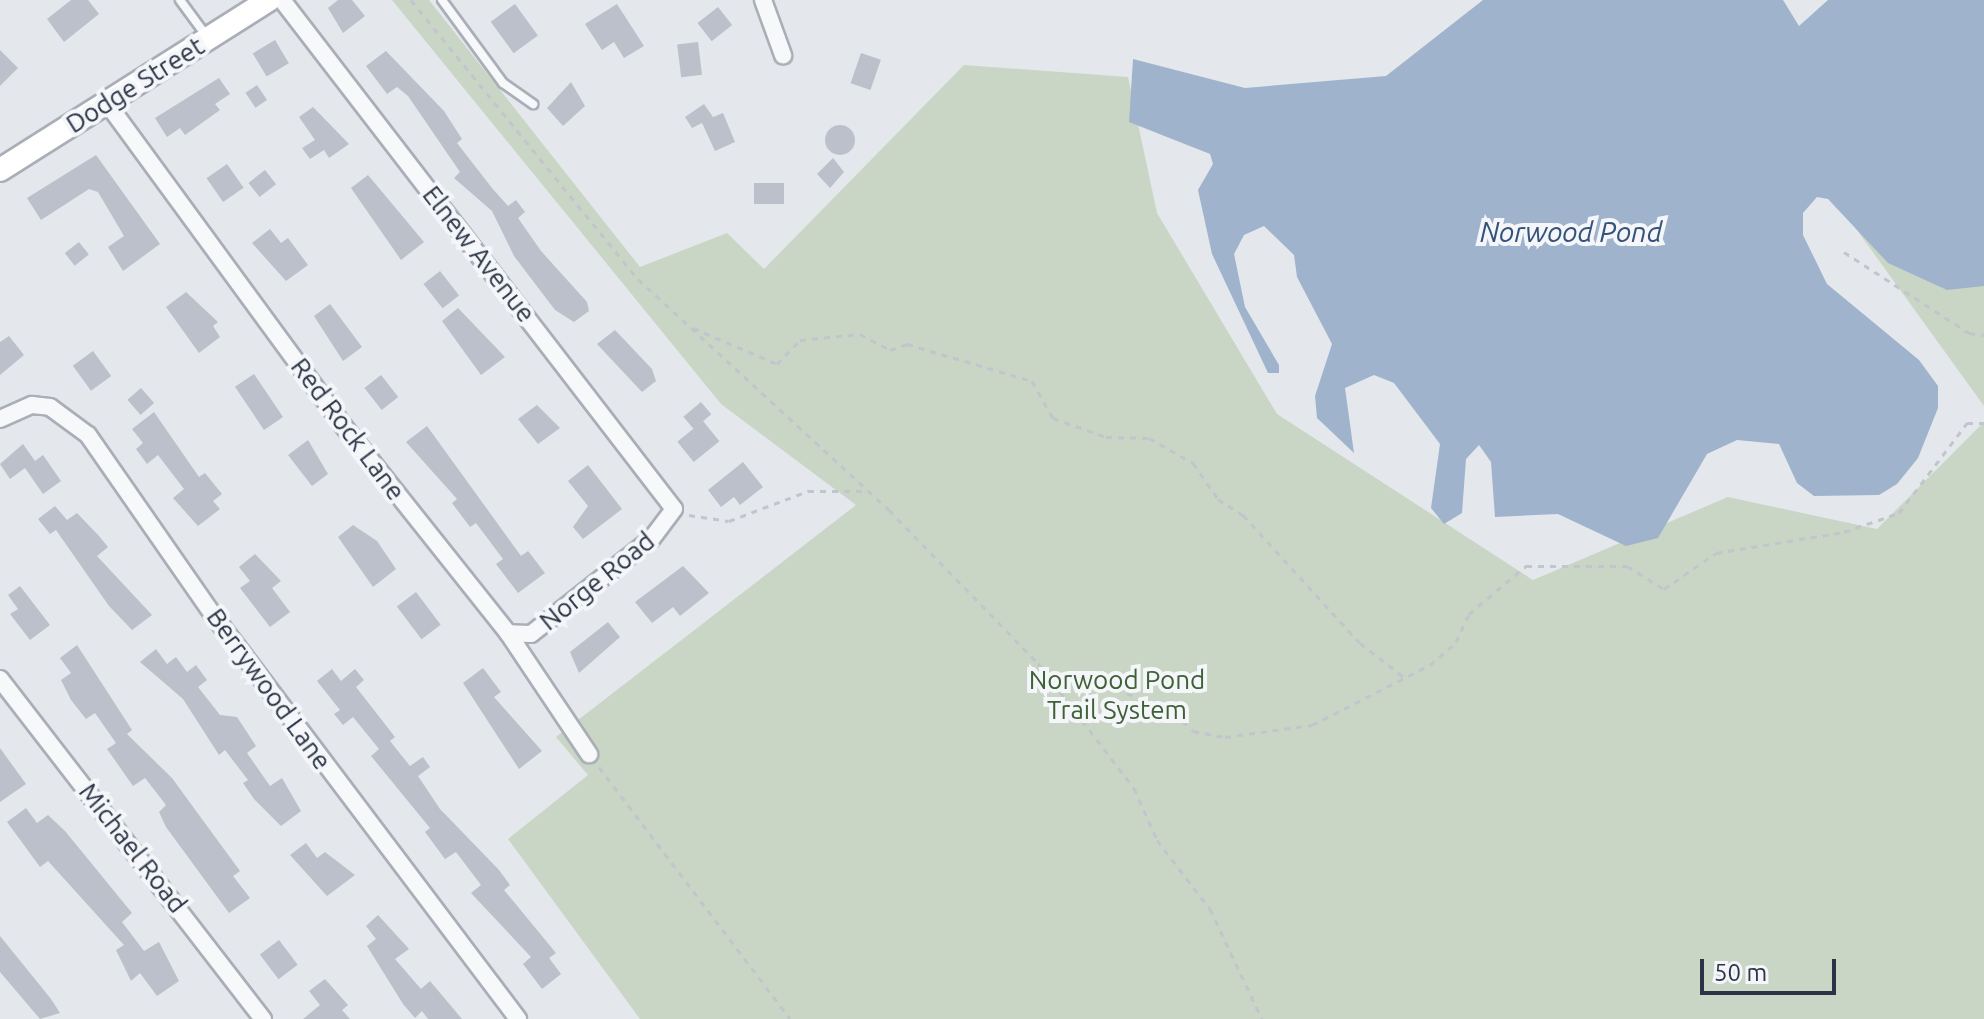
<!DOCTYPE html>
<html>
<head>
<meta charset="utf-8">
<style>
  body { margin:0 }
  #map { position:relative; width:1984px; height:1019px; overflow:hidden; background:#e4e7ec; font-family:Ubuntu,sans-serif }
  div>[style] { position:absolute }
  .green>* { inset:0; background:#c9d6c5 }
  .water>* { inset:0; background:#9fb4cc }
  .building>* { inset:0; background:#bbc0ca; transform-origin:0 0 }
  .round { border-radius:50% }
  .path>* { height:3px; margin-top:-1.5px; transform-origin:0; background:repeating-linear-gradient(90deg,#c2c5cb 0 6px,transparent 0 12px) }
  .roads { filter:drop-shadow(2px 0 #a9aeb7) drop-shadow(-2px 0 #a9aeb7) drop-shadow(0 2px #a9aeb7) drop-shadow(0 -2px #a9aeb7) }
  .lane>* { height:8px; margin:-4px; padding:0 4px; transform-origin:4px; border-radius:4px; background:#f7f8fa }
  .street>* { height:16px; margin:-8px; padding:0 8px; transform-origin:8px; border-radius:8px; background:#f7f8fa }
  .secondary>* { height:22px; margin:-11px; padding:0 11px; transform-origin:11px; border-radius:11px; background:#fff }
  span { translate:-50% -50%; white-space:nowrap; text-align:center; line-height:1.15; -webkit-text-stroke:8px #f4f6f9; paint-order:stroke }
  .street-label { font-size:26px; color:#2b3445 }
  .park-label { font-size:26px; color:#3f6138 }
  .water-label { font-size:28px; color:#34527a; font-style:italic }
  .scale { position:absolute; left:1700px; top:959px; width:136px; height:36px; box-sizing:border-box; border:4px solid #2b3445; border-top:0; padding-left:10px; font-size:24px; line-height:28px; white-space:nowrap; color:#2b3445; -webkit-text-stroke:6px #f4f6f9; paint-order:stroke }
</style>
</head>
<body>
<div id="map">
  <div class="green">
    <div style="clip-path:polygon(392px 0,429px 0,640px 267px,727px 233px,764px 269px,964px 65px,1128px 77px,1157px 213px,1277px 414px,1533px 580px,1728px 497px,1877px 529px,1984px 422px,1984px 1019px,640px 1019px,508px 839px,588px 775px,556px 737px,856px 505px,721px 404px)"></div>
    <div style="clip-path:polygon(1854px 226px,1984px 277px,1984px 406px)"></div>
  </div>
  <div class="water">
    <div style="clip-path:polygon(1483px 0,1783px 0,1799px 26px,1828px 0,1984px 0,1984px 286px,1947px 290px,1888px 263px,1828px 199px,1817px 197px,1803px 213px,1803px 235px,1827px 284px,1919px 360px,1938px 386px,1938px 408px,1918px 458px,1897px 484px,1879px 495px,1814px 496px,1797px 483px,1779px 444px,1737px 440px,1707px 454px,1658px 538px,1626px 546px,1558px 514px,1495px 517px,1491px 462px,1479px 445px,1466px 459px,1462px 513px,1444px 524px,1431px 508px,1440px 444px,1394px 383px,1374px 375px,1345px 388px,1354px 453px,1317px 418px,1315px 396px,1332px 344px,1297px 277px,1294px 255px,1264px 226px,1244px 235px,1234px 254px,1245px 307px,1279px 365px,1279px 373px,1268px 373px,1212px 254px,1198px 190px,1213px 164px,1210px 154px,1129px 122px,1133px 59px,1245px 88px,1386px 76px)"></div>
  </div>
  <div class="building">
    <div style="clip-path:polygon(71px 0,88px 0,99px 14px,64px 42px,47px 19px)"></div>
    <div style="clip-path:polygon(338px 0,352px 0,365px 16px,343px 33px,328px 8px)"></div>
    <div style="left:515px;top:4px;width:39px;height:30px;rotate:54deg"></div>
    <div style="clip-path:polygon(617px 4px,644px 46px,624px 58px,614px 42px,602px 50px,585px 24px)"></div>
    <div style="left:718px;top:7px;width:23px;height:26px;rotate:52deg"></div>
    <div style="left:275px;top:40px;width:27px;height:26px;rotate:59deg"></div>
    <div style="left:698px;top:42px;width:33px;height:21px;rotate:83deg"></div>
    <div style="clip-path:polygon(0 50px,18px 68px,0 86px)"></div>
    <div style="clip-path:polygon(386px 51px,444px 111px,462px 139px,457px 143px,492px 188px,508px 206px,516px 200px,525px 212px,518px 218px,541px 251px,587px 302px,589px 311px,574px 322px,555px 310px,514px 256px,492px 211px,454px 178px,460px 172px,408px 96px,397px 87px,387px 94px,366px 66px)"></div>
    <div style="left:861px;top:53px;width:21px;height:32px;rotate:19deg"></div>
    <div style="clip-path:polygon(219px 78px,230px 94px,215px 104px,220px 110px,185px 135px,180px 128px,167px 137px,155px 118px)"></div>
    <div style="clip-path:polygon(571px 82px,585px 106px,563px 126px,547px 108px)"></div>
    <div style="left:257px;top:85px;width:18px;height:14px;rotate:56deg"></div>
    <div style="clip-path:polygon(704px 104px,713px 117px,706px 120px,723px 113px,735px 142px,715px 151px,702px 123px,692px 128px,685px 117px)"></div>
    <div style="clip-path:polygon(313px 107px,349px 144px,329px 158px,324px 150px,310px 159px,302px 148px,315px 140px,299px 117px)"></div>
    <div class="round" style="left:825px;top:125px;width:30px;height:30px"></div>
    <div style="clip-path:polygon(96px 155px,160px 244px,123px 271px,108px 247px,124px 236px,98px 192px,89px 189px,41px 220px,27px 198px)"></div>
    <div style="clip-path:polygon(833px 158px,844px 172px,830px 188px,817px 174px)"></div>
    <div style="left:227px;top:164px;width:29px;height:25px;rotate:55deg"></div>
    <div style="left:265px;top:170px;width:18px;height:21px;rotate:52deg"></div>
    <div style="clip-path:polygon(368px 175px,424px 242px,401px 260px,351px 188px)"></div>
    <div style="left:754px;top:183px;width:30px;height:21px"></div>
    <div style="clip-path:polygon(270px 229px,281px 243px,288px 238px,308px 265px,286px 281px,252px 243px)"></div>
    <div style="left:79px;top:242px;width:16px;height:18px;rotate:52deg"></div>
    <div style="left:440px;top:271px;width:31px;height:21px;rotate:52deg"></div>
    <div style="clip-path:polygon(186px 292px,218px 322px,213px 326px,220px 337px,199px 353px,166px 307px)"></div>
    <div style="clip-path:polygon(330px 304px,362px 347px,343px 361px,314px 316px)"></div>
    <div style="clip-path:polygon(458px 308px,505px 357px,481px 375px,442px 321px)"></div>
    <div style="clip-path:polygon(615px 330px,652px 369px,656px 381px,642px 392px,597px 344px)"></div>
    <div style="clip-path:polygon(9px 336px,24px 355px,0 375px,0 342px)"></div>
    <div style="left:93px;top:351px;width:31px;height:25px;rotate:54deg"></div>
    <div style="left:254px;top:374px;width:52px;height:23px;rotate:56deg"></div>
    <div style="left:381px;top:375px;width:28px;height:21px;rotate:52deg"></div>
    <div style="left:141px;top:388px;width:20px;height:18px;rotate:49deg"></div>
    <div style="left:701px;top:402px;width:16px;height:23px;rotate:50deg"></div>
    <div style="clip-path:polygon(537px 405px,560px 428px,538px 444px,518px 419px)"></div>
    <div style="clip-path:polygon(154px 412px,199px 477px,205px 473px,222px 494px,213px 501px,220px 509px,198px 526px,173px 498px,184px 489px,158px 455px,147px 464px,136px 449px,143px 443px,132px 429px)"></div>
    <div style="left:703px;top:421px;width:26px;height:33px;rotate:51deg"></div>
    <div style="clip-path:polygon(427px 426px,521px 556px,528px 551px,545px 573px,518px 593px,496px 564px,503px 559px,476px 523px,470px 527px,452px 503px,457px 499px,406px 442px)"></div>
    <div style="clip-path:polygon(308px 440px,328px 474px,312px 486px,288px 455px)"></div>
    <div style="clip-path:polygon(23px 444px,35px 461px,43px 455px,61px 481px,43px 494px,25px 468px,10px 479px,0 464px)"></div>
    <div style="clip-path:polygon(743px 462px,763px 487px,740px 505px,734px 497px,721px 507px,708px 490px)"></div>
    <div style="clip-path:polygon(588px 465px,622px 509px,583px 539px,573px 527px,588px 506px,568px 481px)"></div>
    <div style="clip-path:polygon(55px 506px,67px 520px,77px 513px,99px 536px,108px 547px,97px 556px,152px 615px,132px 630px,109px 606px,56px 530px,50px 534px,38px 519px)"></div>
    <div style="clip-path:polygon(353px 525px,377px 541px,396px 569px,373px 587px,338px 537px)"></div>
    <div style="clip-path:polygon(255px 554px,281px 581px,272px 588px,290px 612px,270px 627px,240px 588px,250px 581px,239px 567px)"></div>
    <div style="clip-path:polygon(683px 566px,709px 593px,680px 616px,673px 607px,652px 623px,635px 602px)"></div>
    <div style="clip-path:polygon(20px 586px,50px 625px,30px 640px,10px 614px,18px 609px,8px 595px)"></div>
    <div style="left:416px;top:592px;width:41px;height:24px;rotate:53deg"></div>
    <div style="clip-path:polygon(608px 622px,620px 637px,579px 673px,570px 652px)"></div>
    <div style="clip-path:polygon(77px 645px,132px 730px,127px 734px,172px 778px,240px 871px,233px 876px,250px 898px,229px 913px,166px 827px,159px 812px,166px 805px,145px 778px,133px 786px,107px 749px,116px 743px,95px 713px,86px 719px,71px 700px,61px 680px,71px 673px,60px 658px)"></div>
    <div style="clip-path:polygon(156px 649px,167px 664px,176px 657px,187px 672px,196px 665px,207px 680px,198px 687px,220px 715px,237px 717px,256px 746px,247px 753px,270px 786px,282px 778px,301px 811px,281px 826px,254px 799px,243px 783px,248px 780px,225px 750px,219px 755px,183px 699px,140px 662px)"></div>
    <div style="clip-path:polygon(483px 668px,501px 692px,494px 697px,542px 751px,519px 769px,463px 683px)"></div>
    <div style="clip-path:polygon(332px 669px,341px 681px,355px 669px,364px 680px,356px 687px,395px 737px,390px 741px,410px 766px,423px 757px,430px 767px,418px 776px,440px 809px,499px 870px,510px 885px,504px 890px,556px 953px,549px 958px,561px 974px,542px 989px,523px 964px,531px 957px,471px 893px,481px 885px,456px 852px,445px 859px,425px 832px,430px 828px,371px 756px,379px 749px,353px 717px,343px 725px,334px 714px,340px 710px,317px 681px)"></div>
    <div style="clip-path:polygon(0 748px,26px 784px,0 802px)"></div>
    <div style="clip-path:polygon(26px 808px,37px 823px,48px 815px,65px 831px,132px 913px,122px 922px,144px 951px,159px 942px,179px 981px,157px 996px,140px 973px,131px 981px,116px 950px,124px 945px,48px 861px,40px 867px,7px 822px)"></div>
    <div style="clip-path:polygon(306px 843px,317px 858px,325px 852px,355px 875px,327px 896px,290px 855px)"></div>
    <div style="clip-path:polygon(378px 915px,409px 949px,395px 959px,421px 989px,430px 981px,462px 1019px,428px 1019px,422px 1011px,415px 1018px,403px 1004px,367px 946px,376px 939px,366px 926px)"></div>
    <div style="clip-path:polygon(0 936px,51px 999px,60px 1013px,40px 1019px,0 972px)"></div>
    <div style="left:279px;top:940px;width:31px;height:24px;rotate:53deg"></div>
    <div style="clip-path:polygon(325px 979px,348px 1005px,342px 1010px,350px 1019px,303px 1019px,320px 1005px,309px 991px)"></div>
  </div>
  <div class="path">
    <div style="left:411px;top:0;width:360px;rotate:50.9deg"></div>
    <div style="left:638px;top:279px;width:341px;rotate:42.6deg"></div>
    <div style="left:889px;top:510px;width:214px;rotate:45.8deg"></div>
    <div style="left:1038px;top:663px;width:158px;rotate:52.5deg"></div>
    <div style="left:1134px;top:788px;width:57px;rotate:66.1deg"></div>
    <div style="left:1157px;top:840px;width:87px;rotate:52.5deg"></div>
    <div style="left:1210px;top:909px;width:122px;rotate:64.7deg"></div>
    <div style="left:1844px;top:252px;width:149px;rotate:32.9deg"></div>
    <div style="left:1969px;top:333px;width:15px;rotate:8deg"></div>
    <div style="left:693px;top:328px;width:91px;rotate:23.2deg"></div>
    <div style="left:777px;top:364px;width:33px;rotate:-46deg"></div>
    <div style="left:800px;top:340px;width:60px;rotate:-5.7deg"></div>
    <div style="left:860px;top:334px;width:34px;rotate:28deg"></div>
    <div style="left:890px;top:350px;width:18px;rotate:-19deg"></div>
    <div style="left:907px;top:344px;width:130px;rotate:16.5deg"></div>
    <div style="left:1032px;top:381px;width:43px;rotate:60.4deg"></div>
    <div style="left:1053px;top:418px;width:56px;rotate:19.7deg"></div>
    <div style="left:1106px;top:437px;width:43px;rotate:1.3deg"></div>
    <div style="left:1149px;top:438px;width:51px;rotate:29.6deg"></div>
    <div style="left:1193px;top:463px;width:44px;rotate:55.2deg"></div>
    <div style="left:1218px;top:499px;width:30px;rotate:33deg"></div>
    <div style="left:1243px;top:515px;width:173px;rotate:47.6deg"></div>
    <div style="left:1360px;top:643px;width:57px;rotate:37.9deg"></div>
    <div style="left:689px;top:515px;width:40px;rotate:8.5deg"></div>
    <div style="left:729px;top:521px;width:85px;rotate:-20.8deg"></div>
    <div style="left:808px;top:491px;width:61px"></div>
    <div style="left:1052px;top:680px;width:53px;rotate:4.3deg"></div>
    <div style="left:1105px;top:684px;width:75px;rotate:22.8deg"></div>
    <div style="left:1174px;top:713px;width:26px;rotate:43deg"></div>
    <div style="left:1193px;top:731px;width:33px;rotate:11deg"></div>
    <div style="left:1225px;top:737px;width:88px;rotate:-7.9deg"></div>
    <div style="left:1312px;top:725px;width:132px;rotate:-27deg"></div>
    <div style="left:1430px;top:665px;width:35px;rotate:-41deg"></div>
    <div style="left:1456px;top:642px;width:31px;rotate:-65deg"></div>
    <div style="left:1469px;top:614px;width:75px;rotate:-40.1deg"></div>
    <div style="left:1526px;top:566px;width:101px"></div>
    <div style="left:1627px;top:566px;width:44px;rotate:31.9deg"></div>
    <div style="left:1664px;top:589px;width:63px;rotate:-34.7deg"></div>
    <div style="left:1716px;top:553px;width:130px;rotate:-9.3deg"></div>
    <div style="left:1844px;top:532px;width:58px;rotate:-19.1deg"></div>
    <div style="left:1899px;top:513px;width:113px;rotate:-52.9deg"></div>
    <div style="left:1967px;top:423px;width:17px"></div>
    <div style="left:599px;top:767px;width:316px;rotate:52.8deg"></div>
  </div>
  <div class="roads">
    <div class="lane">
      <div style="left:180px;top:0;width:47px;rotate:53.6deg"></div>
      <div style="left:442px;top:0;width:103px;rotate:53.7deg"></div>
      <div style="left:503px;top:83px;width:37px;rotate:35deg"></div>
    </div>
    <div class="street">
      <div style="left:282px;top:0;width:642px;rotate:52.4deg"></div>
      <div style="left:674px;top:509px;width:38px;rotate:127deg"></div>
      <div style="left:651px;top:539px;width:153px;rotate:141.6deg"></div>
      <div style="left:531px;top:634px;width:23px;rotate:-178deg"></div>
      <div style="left:763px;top:0;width:59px;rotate:70deg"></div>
      <div style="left:107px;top:103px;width:396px;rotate:53.8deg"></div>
      <div style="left:341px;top:423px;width:268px;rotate:51.5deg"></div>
      <div style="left:508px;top:633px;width:146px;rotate:56.2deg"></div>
      <div style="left:0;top:419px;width:35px;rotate:-24deg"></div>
      <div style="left:32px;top:405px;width:18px;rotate:6deg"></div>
      <div style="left:50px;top:407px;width:47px;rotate:36.4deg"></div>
      <div style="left:88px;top:435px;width:221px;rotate:55.2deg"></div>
      <div style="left:214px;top:616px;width:505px;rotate:52.97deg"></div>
      <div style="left:0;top:679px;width:430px;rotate:52.3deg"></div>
    </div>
    <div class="secondary">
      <div style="left:0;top:170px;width:318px;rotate:-32.3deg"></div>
    </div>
  </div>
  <div class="street-label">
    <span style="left:135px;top:85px;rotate:-32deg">Dodge Street</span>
    <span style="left:479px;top:254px;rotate:52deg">Elnew Avenue</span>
    <span style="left:348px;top:429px;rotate:53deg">Red Rock Lane</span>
    <span style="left:597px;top:581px;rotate:-39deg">Norge Road</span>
    <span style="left:269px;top:689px;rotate:54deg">Berrywood Lane</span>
    <span style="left:133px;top:848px;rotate:52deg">Michael Road</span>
  </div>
  <div class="park-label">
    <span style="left:1117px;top:695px">Norwood Pond<br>Trail System</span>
  </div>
  <div class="water-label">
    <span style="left:1571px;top:232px">Norwood Pond</span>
  </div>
  <div class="scale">50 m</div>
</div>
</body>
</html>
